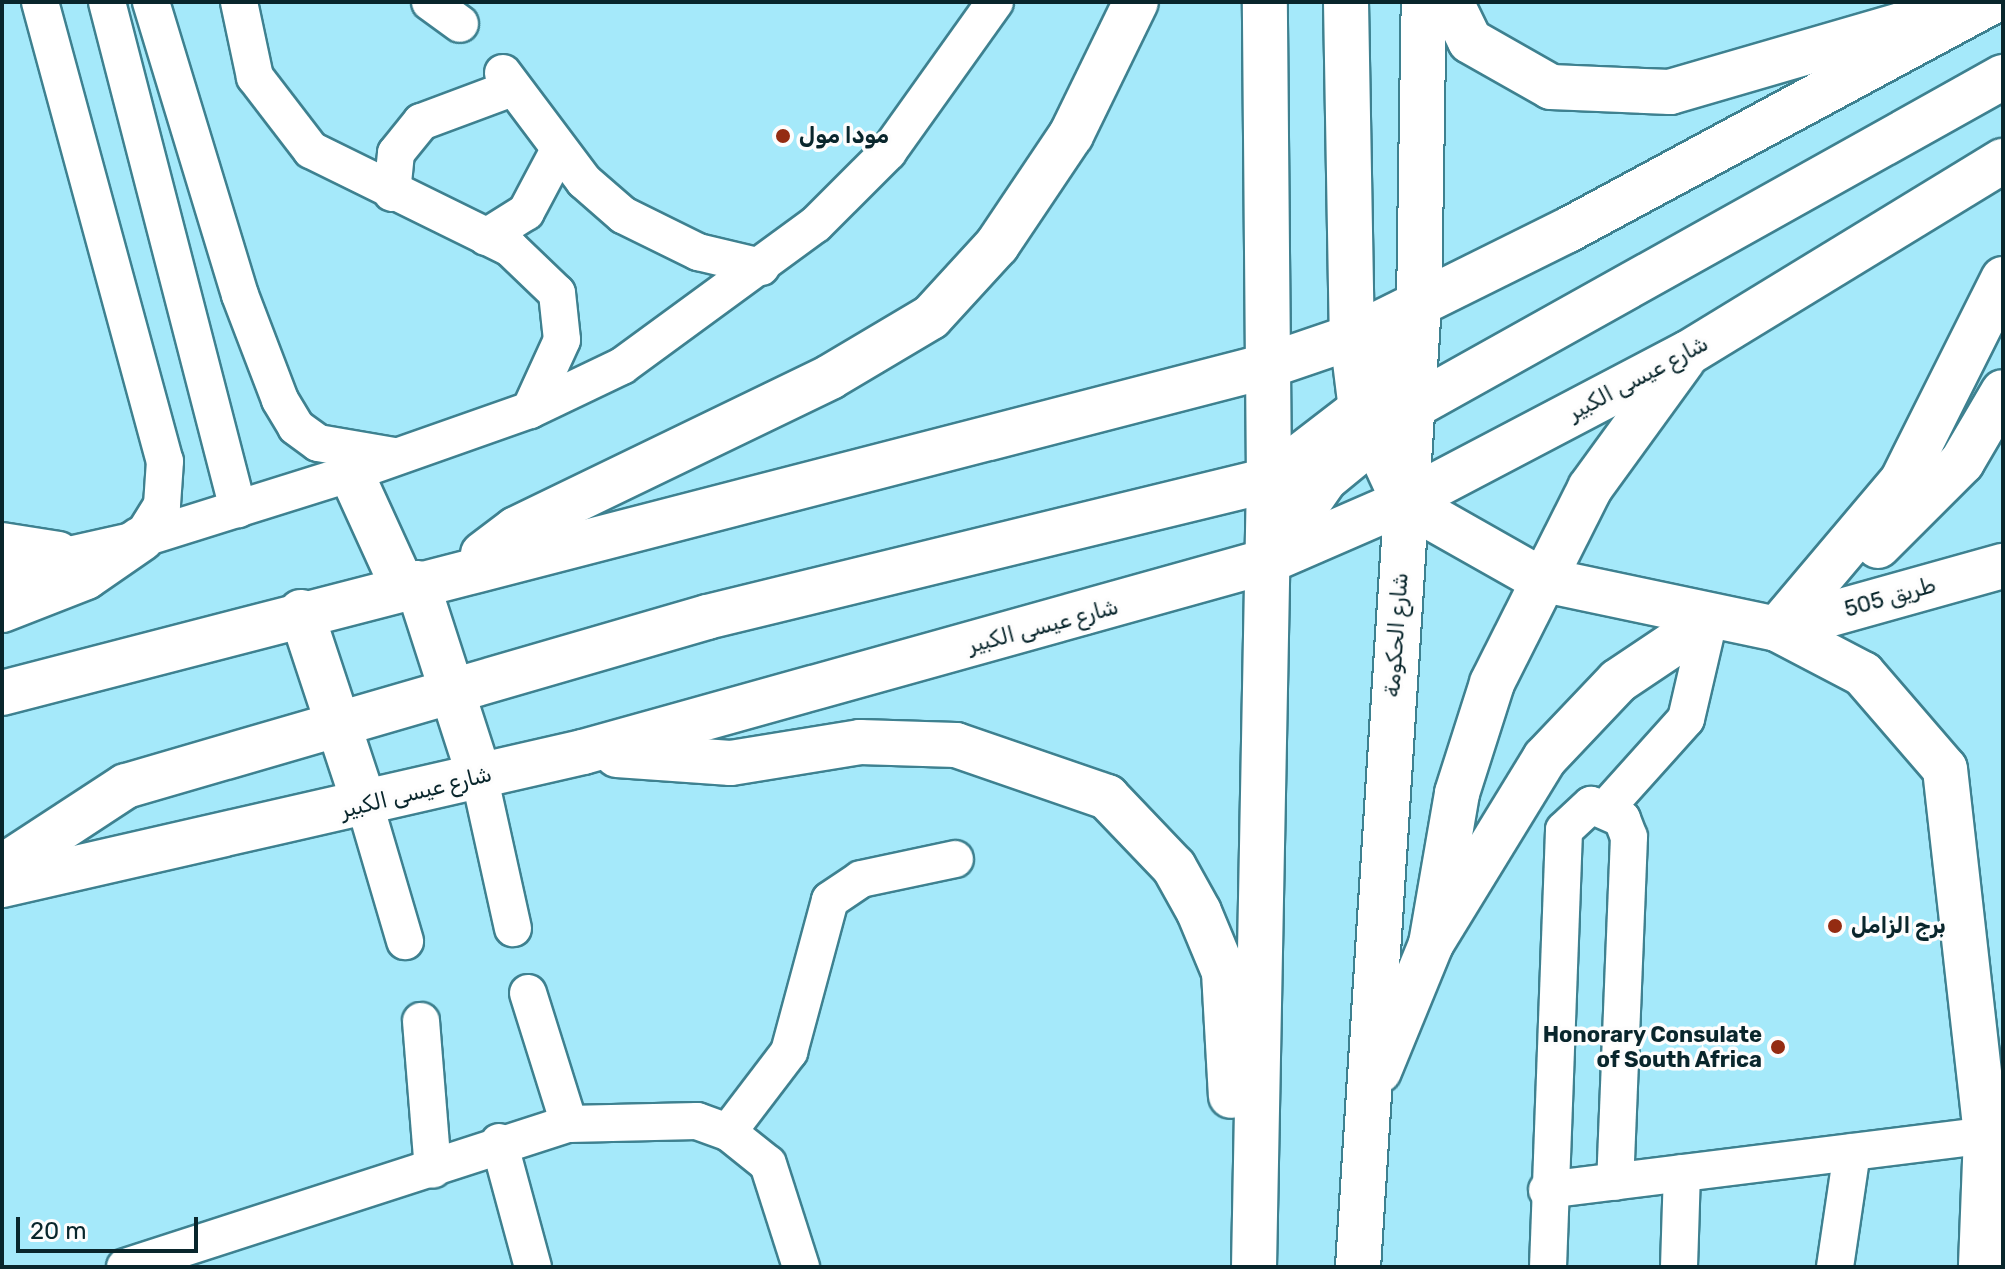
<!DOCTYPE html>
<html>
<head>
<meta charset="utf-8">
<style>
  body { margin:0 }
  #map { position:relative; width:2005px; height:1269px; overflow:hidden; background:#a5e9fa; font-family:Rubik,"Noto Sans Arabic",sans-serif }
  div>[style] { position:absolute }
  .roads { filter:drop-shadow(2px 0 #3e8190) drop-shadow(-2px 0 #3e8190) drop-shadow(0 2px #3e8190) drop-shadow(0 -2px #3e8190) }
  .lane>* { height:36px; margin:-18px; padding:0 18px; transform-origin:18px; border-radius:18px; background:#fff }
  .street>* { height:44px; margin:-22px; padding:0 22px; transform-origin:22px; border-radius:22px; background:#fff }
  .secondary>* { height:44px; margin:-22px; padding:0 22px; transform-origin:22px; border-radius:22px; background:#fff }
  .dots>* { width:22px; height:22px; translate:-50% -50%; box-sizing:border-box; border:4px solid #fdfdfd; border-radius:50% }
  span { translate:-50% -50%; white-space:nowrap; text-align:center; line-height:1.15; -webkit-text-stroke:7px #fdfdfd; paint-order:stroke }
  .poi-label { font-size:22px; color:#09262c; font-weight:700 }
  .left { translate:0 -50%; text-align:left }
  .right { translate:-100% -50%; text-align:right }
  .street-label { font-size:22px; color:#09262c }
  .frame { position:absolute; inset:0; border:4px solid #09262c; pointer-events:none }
  .scale { position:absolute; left:16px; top:1217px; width:182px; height:36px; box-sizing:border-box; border:4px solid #09262c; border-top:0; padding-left:10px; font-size:24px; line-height:28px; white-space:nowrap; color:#09262c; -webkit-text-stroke:6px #fdfdfd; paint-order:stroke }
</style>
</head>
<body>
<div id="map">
  <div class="roads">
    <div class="lane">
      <div style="left:40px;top:2px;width:476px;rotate:74.8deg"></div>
      <div style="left:165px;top:461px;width:44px;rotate:93.9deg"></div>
      <div style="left:162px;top:505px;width:40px;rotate:122deg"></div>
      <div style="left:107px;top:2px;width:524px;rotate:75.51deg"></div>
      <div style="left:151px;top:2px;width:306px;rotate:73.1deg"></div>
      <div style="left:240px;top:295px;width:112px;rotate:69.1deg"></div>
      <div style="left:280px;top:400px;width:31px;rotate:59deg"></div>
      <div style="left:296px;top:427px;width:27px;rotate:36deg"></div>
      <div style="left:318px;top:443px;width:77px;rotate:9.7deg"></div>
      <div style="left:239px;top:2px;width:77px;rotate:78deg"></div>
      <div style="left:255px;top:77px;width:92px;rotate:52.5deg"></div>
      <div style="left:311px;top:150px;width:222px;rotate:26.2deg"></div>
      <div style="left:510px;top:248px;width:65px;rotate:43.8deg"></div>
      <div style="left:557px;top:293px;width:47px;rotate:83.9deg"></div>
      <div style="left:562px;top:340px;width:77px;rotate:114.6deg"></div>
      <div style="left:430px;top:2px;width:37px;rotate:36deg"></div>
      <div style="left:503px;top:73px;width:135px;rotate:53.1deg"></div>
      <div style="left:584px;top:181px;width:52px;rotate:41.1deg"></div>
      <div style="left:623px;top:215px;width:84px;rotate:26.3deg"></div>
      <div style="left:698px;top:252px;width:65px;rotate:13.4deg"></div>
      <div style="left:392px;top:193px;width:40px;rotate:-84.3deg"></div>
      <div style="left:396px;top:153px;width:40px;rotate:-51deg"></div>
      <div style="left:421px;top:122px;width:97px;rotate:-20.5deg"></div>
      <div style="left:486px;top:237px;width:47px;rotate:-32deg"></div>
      <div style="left:526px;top:212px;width:70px;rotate:-62deg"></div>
      <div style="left:2px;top:541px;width:58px;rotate:9deg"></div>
      <div style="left:2px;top:570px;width:142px;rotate:-12.6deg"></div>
      <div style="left:141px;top:539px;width:220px;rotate:-17.4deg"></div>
      <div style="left:351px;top:473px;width:190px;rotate:-19.4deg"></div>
      <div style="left:530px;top:410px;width:102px;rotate:-25.6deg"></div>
      <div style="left:622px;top:366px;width:240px;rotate:-36.2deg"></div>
      <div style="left:816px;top:224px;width:102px;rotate:-45deg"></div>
      <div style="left:888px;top:152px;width:184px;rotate:-54.5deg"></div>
      <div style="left:479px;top:775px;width:157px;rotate:77.5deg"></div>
      <div style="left:365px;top:805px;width:142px;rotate:73.6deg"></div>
      <div style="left:1607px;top:807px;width:118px;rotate:-48.1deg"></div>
      <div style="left:1686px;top:719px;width:102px;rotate:-76.9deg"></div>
      <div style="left:528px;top:993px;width:137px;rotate:72.6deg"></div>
      <div style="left:421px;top:1021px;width:149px;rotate:85.4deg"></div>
      <div style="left:728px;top:1132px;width:101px;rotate:-52.7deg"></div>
      <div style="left:789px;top:1052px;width:157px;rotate:-74.9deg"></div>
      <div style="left:830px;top:900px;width:37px;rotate:-34deg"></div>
      <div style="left:861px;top:879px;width:96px;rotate:-12deg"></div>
      <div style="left:499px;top:1142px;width:130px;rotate:74.8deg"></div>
      <div style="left:1547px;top:1190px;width:442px;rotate:-7.1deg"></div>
      <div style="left:125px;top:1267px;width:466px;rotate:-17.9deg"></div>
      <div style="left:569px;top:1124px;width:128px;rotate:-1.3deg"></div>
      <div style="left:697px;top:1121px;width:33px;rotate:20deg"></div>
      <div style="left:728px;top:1132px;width:51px;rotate:38.7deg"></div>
      <div style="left:768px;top:1164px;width:108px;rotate:72.2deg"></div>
      <div style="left:1548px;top:1267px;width:437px;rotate:-87.9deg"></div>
      <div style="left:1564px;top:830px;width:37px;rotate:-43deg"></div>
      <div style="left:1591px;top:805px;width:34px;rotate:24deg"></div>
      <div style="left:1622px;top:819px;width:19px;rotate:69deg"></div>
      <div style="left:1629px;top:837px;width:345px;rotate:92.3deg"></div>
      <div style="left:1679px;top:1267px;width:94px;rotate:-88.2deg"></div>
      <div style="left:1835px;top:1267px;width:116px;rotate:-81.6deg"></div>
    </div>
    <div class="street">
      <div style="left:1777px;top:629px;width:235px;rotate:-15.6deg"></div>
    </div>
    <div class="secondary">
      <div style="left:1346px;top:2px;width:335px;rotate:89deg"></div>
      <div style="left:1352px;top:337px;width:73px;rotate:82.9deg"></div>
      <div style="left:1361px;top:409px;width:102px;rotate:65.2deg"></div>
      <div style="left:1404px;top:502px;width:156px;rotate:29.5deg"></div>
      <div style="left:1540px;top:579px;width:242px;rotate:11.9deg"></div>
      <div style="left:1777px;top:629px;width:97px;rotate:27.6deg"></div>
      <div style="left:1863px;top:674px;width:125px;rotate:49.2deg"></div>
      <div style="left:1945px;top:769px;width:368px;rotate:83.6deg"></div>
      <div style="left:1986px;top:1135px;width:132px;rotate:92.2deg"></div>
      <div style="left:1451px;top:2px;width:43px;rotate:64deg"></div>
      <div style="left:1470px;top:41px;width:93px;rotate:29.6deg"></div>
      <div style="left:1551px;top:87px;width:119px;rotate:2.4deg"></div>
      <div style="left:1670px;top:92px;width:266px;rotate:-16.2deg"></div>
      <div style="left:351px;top:473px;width:125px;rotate:65.5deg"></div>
      <div style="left:1878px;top:546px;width:119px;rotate:-45deg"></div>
      <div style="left:1962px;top:462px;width:81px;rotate:-59.6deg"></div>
      <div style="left:483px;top:554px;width:41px;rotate:-37.1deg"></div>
      <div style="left:516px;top:529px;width:349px;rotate:-25.8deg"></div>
      <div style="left:830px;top:377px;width:117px;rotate:-30.7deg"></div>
      <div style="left:931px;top:317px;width:98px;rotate:-47.5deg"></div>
      <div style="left:997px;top:245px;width:133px;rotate:-56.1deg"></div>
      <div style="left:1071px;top:135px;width:148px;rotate:-64deg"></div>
      <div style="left:1268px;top:561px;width:100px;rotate:-55.2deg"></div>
      <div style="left:1325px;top:479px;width:115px;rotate:-39.4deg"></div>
      <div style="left:1414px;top:406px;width:675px;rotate:-29.19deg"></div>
      <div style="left:417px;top:583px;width:202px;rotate:72.1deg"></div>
      <div style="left:2px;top:610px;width:90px;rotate:-21.4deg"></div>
      <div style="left:86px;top:577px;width:67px;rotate:-34.6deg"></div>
      <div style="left:301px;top:612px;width:203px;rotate:71.7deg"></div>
      <div style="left:1777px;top:629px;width:194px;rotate:-49.8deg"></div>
      <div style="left:1902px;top:481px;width:226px;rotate:-63.4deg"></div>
      <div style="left:2px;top:693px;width:1307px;rotate:-14.49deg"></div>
      <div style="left:1267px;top:366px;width:90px;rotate:-18.8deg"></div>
      <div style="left:1352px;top:337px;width:239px;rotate:-26.4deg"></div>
      <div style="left:1566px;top:231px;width:483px;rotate:-28.3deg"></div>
      <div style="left:617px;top:755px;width:114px;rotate:4deg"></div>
      <div style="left:731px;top:763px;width:131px;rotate:-9.2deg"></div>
      <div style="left:860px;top:742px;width:96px;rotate:1.8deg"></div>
      <div style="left:956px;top:745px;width:160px;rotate:19deg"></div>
      <div style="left:1107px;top:797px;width:97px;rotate:46.3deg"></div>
      <div style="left:1174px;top:867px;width:51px;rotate:60.9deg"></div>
      <div style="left:1199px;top:912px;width:65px;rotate:67.4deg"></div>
      <div style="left:1224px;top:972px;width:124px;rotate:86.8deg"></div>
      <div style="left:2px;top:867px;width:148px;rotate:-33.2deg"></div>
      <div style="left:126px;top:786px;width:605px;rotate:-16.22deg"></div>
      <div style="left:707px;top:617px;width:578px;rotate:-13.7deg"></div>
      <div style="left:1269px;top:480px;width:116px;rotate:-37.7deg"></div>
      <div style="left:1361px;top:409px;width:120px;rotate:-61.1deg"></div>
      <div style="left:2px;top:885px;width:596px;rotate:-12.89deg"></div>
      <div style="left:583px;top:752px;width:711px;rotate:-15.58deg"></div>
      <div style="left:1268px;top:561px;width:148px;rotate:-23.5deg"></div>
      <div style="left:1404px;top:502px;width:321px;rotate:-27.7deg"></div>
      <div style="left:1688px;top:353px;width:369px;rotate:-31.4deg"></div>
      <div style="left:1431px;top:944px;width:153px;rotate:-80.2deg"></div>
      <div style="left:1457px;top:793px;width:115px;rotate:-72.3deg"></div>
      <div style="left:1492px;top:683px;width:218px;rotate:-63.3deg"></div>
      <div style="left:1590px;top:488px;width:158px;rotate:-54deg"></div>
      <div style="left:1379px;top:1071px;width:137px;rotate:-67.7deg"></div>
      <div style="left:1431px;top:944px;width:218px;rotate:-58.5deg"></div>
      <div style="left:1545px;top:758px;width:106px;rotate:-46.5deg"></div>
      <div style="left:1618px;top:681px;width:110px;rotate:-33.8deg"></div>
      <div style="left:1254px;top:1267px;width:787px;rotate:-88.91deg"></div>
      <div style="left:1269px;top:480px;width:478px;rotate:-90.5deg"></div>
      <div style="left:1358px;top:1267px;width:965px;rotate:-86.38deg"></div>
      <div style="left:1419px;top:304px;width:302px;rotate:-89.1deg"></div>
    </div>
  </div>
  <div class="dots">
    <div style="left:783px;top:136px;background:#942c12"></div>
    <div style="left:1835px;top:926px;background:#942c12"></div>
    <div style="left:1778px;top:1047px;background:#942c12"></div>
  </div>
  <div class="poi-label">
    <span class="left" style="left:799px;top:136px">مودا مول</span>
    <span class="left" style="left:1851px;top:926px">برج الزامل</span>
    <span class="right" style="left:1762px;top:1047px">Honorary Consulate<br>of South Africa</span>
  </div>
  <div class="street-label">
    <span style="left:1638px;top:378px;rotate:-28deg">شارع عيسى الكبير</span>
    <span style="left:1890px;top:597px;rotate:-16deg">طريق 505</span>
    <span style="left:1043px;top:626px;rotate:-15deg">شارع عيسى الكبير</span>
    <span style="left:1396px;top:635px;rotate:-86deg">شارع الحكومة</span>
    <span style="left:416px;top:792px;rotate:-14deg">شارع عيسى الكبير</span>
  </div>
  <div class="frame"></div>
  <div class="scale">20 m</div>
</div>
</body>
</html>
